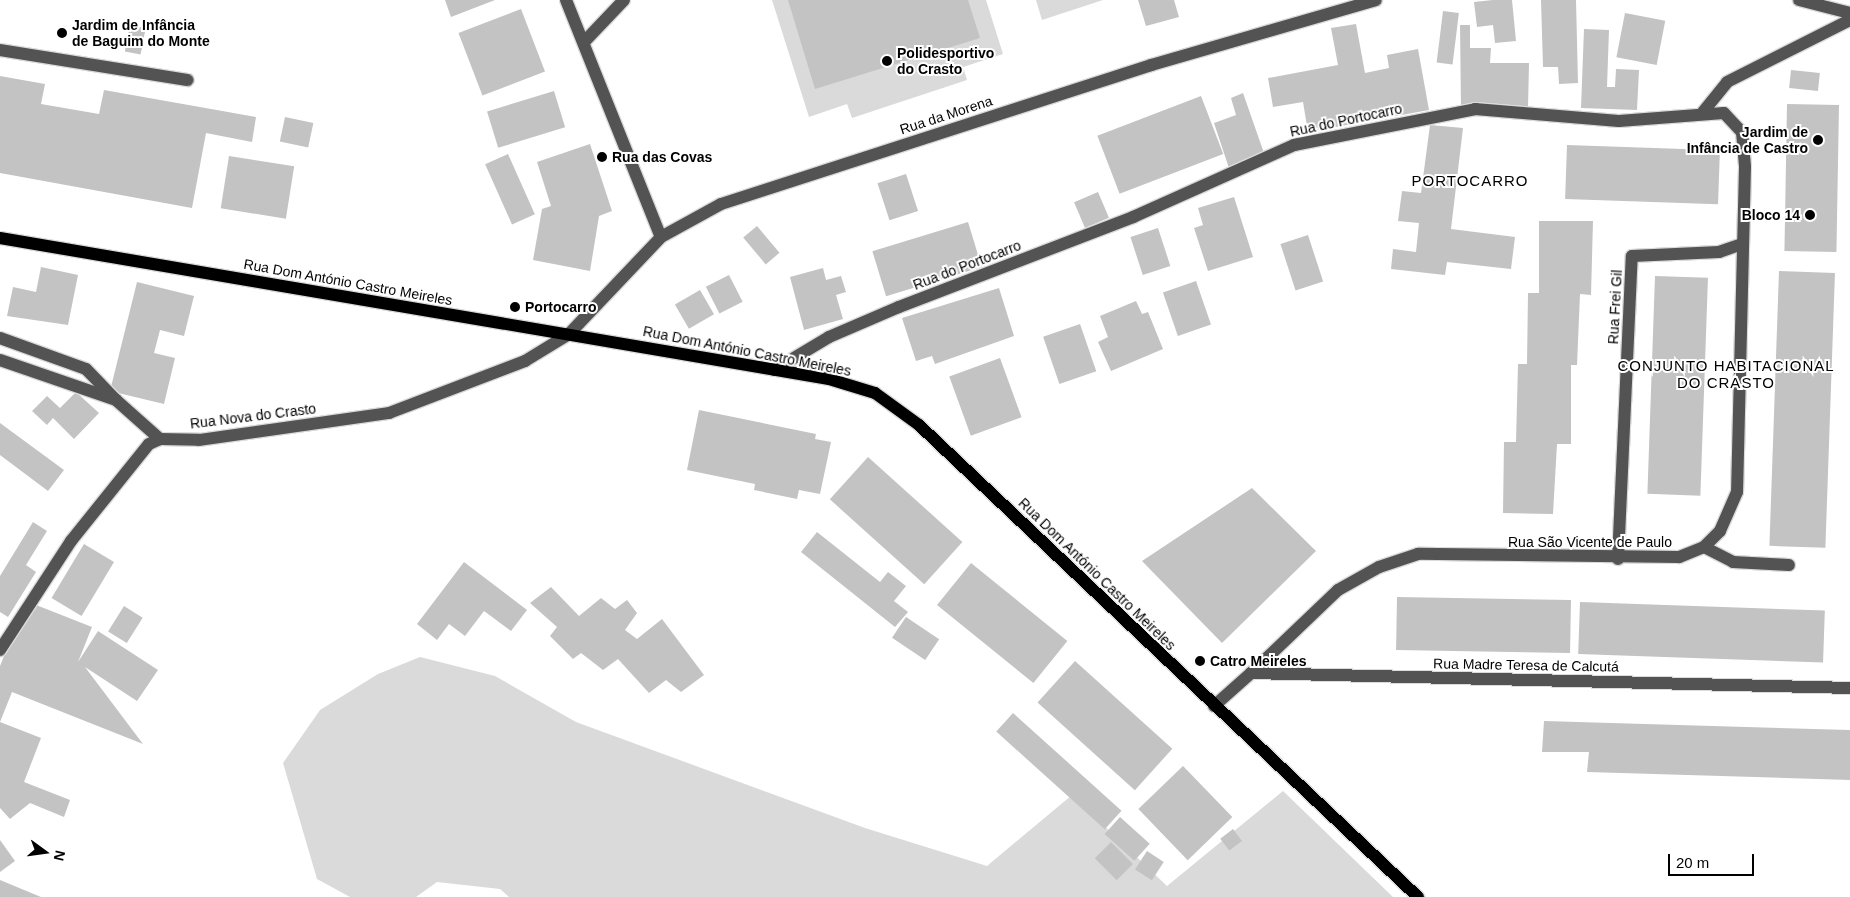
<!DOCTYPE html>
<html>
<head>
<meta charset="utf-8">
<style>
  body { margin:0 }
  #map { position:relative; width:1850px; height:897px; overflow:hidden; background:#fff; font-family:Arial,sans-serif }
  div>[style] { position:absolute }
  .green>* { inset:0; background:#dadada }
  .building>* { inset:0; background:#c3c3c3; transform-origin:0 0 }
  .roads { filter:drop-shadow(1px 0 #dbdbdb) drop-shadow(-1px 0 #dbdbdb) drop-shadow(0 1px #dbdbdb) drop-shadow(0 -1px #dbdbdb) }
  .minor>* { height:12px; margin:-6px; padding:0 6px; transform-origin:6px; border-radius:6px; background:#535353 }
  .major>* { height:12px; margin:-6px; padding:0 6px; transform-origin:6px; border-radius:6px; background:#000 }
  .dots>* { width:14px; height:14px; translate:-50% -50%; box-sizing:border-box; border:2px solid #fff; border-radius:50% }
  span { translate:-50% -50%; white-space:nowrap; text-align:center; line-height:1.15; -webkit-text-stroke:4px #fff; paint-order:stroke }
  .poi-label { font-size:14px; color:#000; font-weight:700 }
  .left { translate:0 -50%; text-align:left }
  .right { translate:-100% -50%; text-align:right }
  .street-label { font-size:14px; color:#000 }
  .neighbourhood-label { font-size:15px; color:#000; letter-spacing:1px }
  .north { position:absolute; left:20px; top:827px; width:50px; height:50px; -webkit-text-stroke:4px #fff; paint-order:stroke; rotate:104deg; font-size:14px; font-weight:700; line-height:20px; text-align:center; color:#000 }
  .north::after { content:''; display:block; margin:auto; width:18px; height:22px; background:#000; clip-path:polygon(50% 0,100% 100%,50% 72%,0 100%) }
  .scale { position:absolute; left:1668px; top:854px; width:86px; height:22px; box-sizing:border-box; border:2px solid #000; border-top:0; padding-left:6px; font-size:15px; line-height:18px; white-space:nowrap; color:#000; -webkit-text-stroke:4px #fff; paint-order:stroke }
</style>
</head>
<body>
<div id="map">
  <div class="green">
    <div style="clip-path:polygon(772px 0,986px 0,1003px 54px,963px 67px,967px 80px,852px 118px,847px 104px,809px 117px)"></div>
    <div style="clip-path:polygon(1036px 0,1103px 0,1042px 20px)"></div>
    <div style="clip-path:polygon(420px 657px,495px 676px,576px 722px,865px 828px,987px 866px,1072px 795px,1167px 886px,1283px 791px,1393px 897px,509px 897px,500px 889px,437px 882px,416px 897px,350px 897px,317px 879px,283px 763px,320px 710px,378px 674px)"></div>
  </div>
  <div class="building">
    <div style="clip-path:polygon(445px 0,495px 0,451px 17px)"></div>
    <div style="clip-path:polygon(788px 0,968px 0,980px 38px,815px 89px)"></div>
    <div style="clip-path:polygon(1138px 0,1174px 0,1179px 17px,1146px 26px)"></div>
    <div style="clip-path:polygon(1493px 0,1512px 0,1516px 41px,1495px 43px,1493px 25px,1477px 27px,1474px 2px)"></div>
    <div style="clip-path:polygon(1541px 0,1576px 0,1578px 83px,1559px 84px,1558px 67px,1543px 67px)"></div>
    <div style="left:521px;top:9px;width:67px;height:67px;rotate:69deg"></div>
    <div style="left:1443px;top:11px;width:16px;height:52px;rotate:7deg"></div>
    <div style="left:1625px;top:13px;width:41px;height:45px;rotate:11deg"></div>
    <div style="clip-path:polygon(1356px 24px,1365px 73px,1389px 68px,1387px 55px,1418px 49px,1429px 110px,1308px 132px,1303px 102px,1273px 107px,1268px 78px,1338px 65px,1331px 28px)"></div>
    <div style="left:130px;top:25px;width:16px;height:27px;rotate:11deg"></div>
    <div style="clip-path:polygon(1460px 25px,1470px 25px,1470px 48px,1491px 48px,1490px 63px,1529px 63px,1528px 108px,1461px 109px)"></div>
    <div style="clip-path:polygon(1584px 29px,1609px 30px,1607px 87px,1615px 87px,1616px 69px,1639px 70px,1637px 110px,1581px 108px)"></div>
    <div style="left:1791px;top:70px;width:29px;height:18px;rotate:6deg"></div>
    <div style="clip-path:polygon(0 76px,45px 84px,41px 104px,99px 114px,104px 90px,256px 117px,252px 142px,206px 133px,192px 208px,0 173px)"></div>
    <div style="left:554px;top:91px;width:38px;height:70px;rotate:73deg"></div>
    <div style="clip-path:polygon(1243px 93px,1265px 156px,1229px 168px,1214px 123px,1236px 115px,1231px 98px)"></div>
    <div style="left:1201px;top:96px;width:62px;height:111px;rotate:69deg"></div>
    <div style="left:1787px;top:104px;width:52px;height:147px;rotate:1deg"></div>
    <div style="left:285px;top:117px;width:29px;height:25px;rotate:12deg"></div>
    <div style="clip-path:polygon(1430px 125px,1463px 128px,1451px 229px,1515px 237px,1511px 269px,1447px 262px,1445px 275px,1391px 269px,1393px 249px,1416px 252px,1419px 223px,1398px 221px,1402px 191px,1421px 193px)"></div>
    <div style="clip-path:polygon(590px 144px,612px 211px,599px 216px,590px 271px,533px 260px,542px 209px,551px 206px,537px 162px)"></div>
    <div style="left:1567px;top:145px;width:153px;height:54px;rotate:2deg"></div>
    <div style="left:508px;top:154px;width:66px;height:25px;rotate:66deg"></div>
    <div style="left:229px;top:156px;width:66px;height:53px;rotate:9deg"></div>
    <div style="left:906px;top:174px;width:39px;height:30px;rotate:72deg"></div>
    <div style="left:1098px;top:192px;width:28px;height:26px;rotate:67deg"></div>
    <div style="clip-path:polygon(1234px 197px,1253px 257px,1208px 271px,1194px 228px,1203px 225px,1198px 208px)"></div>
    <div style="clip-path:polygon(1539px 221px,1593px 221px,1591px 295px,1580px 294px,1577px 365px,1571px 365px,1571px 444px,1557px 444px,1553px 514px,1503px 513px,1504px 442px,1516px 442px,1518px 364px,1527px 364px,1528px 293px,1539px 293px)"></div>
    <div style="left:968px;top:222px;width:47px;height:100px;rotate:73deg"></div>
    <div style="left:757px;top:226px;width:35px;height:18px;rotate:50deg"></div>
    <div style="left:1158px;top:228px;width:40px;height:29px;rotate:72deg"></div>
    <div style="left:1308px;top:235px;width:49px;height:29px;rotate:72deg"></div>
    <div style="clip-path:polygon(41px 267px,78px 275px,68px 325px,7px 316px,13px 287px,36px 292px)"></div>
    <div style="clip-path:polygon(823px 268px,826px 280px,841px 276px,846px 292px,836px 295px,843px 319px,804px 330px,790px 277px)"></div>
    <div style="left:1779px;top:271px;width:56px;height:275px;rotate:2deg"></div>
    <div style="left:729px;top:275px;width:30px;height:26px;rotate:63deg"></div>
    <div style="left:1655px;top:276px;width:53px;height:218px;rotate:2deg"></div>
    <div style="left:1196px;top:281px;width:46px;height:35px;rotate:71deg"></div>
    <div style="clip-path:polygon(137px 282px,194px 296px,184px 336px,160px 330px,154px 353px,175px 358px,164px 404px,110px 391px)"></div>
    <div style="clip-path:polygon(999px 288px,1014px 336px,935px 364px,932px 356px,916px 361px,902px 318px)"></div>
    <div style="left:700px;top:290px;width:28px;height:29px;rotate:60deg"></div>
    <div style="clip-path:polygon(1136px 301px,1142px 314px,1148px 312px,1163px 349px,1111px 371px,1098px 342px,1108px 337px,1100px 316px)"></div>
    <div style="left:1080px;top:324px;width:50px;height:39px;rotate:71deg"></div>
    <div style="left:1000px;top:358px;width:63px;height:54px;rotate:70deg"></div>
    <div style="clip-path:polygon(76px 392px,99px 413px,74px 439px,53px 418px,47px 425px,32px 411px,47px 396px,60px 408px)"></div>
    <div style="clip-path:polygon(699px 410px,816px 434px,815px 439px,831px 442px,820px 494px,799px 490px,797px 499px,754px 490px,755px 484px,687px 470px)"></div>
    <div style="clip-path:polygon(0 423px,64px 470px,48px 491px,0 455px)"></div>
    <div style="left:868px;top:457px;width:127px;height:57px;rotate:42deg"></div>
    <div style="clip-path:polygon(1252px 488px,1316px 551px,1222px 643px,1142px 561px)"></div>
    <div style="clip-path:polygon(33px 522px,47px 531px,26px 565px,36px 572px,8px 617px,0 612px,0 576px)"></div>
    <div style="clip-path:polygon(817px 532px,880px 582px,888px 572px,906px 586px,894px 601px,908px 612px,895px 627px,801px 552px)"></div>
    <div style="left:84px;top:544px;width:35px;height:63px;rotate:31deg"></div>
    <div style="clip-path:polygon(464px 562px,527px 610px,511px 631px,484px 611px,465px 636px,449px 624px,437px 640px,417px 624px)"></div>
    <div style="left:971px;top:563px;width:124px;height:54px;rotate:39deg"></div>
    <div style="clip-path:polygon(551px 587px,579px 616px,601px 598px,615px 609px,627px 600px,637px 613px,625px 630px,637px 639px,662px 619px,704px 675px,681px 692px,666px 680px,649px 693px,618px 659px,603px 670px,581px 653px,573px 659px,550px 636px,557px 627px,530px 603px)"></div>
    <div style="left:1397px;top:597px;width:174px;height:53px;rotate:1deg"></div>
    <div style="clip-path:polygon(26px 601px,92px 627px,78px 662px,98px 631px,158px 670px,137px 701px,85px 667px,143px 744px,12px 692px,0 722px,41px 738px,24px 782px,70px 800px,64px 817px,30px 803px,10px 819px,0 808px,0 666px)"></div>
    <div style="left:1580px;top:602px;width:245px;height:52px;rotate:2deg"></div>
    <div style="left:124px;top:606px;width:22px;height:30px;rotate:32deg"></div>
    <div style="left:906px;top:617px;width:40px;height:25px;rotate:34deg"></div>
    <div style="left:1075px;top:661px;width:131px;height:56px;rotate:42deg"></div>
    <div style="left:1013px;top:713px;width:146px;height:25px;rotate:42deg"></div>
    <div style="clip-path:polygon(1544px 721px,1850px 730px,1850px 780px,1587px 772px,1589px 752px,1542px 752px)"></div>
    <div style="left:1183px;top:766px;width:71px;height:62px;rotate:46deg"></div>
    <div style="left:1120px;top:817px;width:40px;height:23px;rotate:42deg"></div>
    <div style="left:1233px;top:829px;width:15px;height:16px;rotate:53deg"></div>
    <div style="clip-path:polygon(0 840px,15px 861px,0 872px)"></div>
    <div style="left:1111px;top:842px;width:31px;height:23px;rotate:45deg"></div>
    <div style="left:1147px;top:851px;width:20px;height:22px;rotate:33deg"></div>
    <div style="clip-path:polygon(0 880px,41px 897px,0 897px)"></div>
  </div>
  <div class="roads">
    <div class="minor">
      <div style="left:566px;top:0;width:255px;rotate:68.2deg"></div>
      <div style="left:1799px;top:0;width:53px;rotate:14.3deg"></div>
      <div style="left:584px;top:42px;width:58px;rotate:-46.4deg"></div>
      <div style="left:0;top:50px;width:190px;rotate:9.1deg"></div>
      <div style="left:1703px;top:112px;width:38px;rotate:-51deg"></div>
      <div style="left:1727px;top:82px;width:138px;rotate:-26.8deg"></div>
      <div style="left:0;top:338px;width:91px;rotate:19.8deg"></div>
      <div style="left:86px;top:369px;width:43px;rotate:45.9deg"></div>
      <div style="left:0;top:360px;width:123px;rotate:19deg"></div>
      <div style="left:116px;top:400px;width:59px;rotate:41.6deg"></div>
      <div style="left:774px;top:370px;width:64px;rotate:-31deg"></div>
      <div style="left:829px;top:337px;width:76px;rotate:-23.2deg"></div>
      <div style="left:899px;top:307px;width:251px;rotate:-21deg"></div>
      <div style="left:1133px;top:217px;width:176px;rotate:-24.1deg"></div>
      <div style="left:1294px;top:145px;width:185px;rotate:-11.2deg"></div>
      <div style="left:1475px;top:109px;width:144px;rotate:4.8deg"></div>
      <div style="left:1619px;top:121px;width:105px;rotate:-4.4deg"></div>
      <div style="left:1724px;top:113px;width:26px;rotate:47deg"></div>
      <div style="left:1742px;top:132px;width:35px;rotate:85deg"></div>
      <div style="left:1745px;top:167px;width:325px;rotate:91.4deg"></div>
      <div style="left:1737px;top:492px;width:43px;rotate:113.6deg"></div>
      <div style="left:1720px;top:531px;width:23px;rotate:135deg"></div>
      <div style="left:1704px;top:547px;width:27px;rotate:158deg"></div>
      <div style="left:1679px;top:557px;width:261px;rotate:-179.3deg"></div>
      <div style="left:1418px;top:554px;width:41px;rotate:161.6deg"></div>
      <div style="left:1379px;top:567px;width:47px;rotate:150.7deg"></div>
      <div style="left:1338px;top:590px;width:120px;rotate:136.3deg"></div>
      <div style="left:1704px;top:547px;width:33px;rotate:27deg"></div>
      <div style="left:1733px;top:562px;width:56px;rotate:3.1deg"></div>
      <div style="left:1618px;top:559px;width:303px;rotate:-87.4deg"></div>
      <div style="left:1632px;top:256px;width:87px;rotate:-2.6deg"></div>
      <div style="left:1719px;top:252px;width:24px;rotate:-19deg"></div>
      <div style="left:0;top:650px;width:130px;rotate:-56.9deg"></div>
      <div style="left:71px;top:541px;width:124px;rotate:-51.2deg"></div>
      <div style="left:149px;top:444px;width:12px;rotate:-24deg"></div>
      <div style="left:160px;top:439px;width:39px;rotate:1deg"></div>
      <div style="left:199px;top:440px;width:192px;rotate:-8.1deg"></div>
      <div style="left:389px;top:413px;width:146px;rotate:-20.9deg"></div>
      <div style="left:525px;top:361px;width:52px;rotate:-31.5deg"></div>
      <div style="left:569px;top:334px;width:134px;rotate:-46.5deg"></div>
      <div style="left:661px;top:237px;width:68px;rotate:-28.8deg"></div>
      <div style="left:721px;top:204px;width:452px;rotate:-17.9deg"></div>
      <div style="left:1151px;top:65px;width:234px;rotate:-16.1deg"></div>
      <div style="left:1214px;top:706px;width:50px;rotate:-41.7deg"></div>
      <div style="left:1251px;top:673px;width:599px;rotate:1.43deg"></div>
    </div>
    <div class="major">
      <div style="left:0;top:238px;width:841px;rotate:9.65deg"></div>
      <div style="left:829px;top:379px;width:48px;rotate:16.9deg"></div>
      <div style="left:875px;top:393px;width:54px;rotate:36deg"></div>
      <div style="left:919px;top:425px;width:687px;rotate:43.41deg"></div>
    </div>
  </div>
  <div class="dots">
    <div style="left:62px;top:33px;background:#000"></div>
    <div style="left:887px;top:61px;background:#000"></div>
    <div style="left:1818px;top:140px;background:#000"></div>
    <div style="left:602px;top:157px;background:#000"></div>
    <div style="left:1810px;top:215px;background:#000"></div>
    <div style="left:515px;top:307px;background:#000"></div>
    <div style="left:1200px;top:661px;background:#000"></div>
  </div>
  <div class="poi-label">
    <span class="left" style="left:72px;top:33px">Jardim de Infância<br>de Baguim do Monte</span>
    <span class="left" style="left:897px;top:61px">Polidesportivo<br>do Crasto</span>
    <span class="right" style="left:1808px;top:140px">Jardim de<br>Infância de Castro</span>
    <span class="left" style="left:612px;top:157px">Rua das Covas</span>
    <span class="right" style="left:1800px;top:215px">Bloco 14</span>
    <span class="left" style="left:525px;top:307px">Portocarro</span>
    <span class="left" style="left:1210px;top:661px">Catro Meireles</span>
  </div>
  <div class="street-label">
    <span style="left:946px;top:115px;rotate:-18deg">Rua da Morena</span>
    <span style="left:1346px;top:120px;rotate:-12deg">Rua do Portocarro</span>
    <span style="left:967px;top:265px;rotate:-21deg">Rua do Portocarro</span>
    <span style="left:348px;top:282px;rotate:10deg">Rua Dom António Castro Meireles</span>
    <span style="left:1615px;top:307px;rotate:-87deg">Rua Frei Gil</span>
    <span style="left:747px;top:351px;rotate:11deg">Rua Dom António Castro Meireles</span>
    <span style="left:253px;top:416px;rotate:-7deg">Rua Nova do Crasto</span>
    <span style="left:1590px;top:542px">Rua São Vicente de Paulo</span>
    <span style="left:1097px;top:574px;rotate:44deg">Rua Dom António Castro Meireles</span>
    <span style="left:1526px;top:665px;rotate:1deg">Rua Madre Teresa de Calcutá</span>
  </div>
  <div class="neighbourhood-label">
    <span style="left:1470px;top:181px">PORTOCARRO</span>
    <span style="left:1726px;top:374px">CONJUNTO HABITACIONAL<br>DO CRASTO</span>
  </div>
  <div class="north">N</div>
  <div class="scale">20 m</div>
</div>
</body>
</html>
